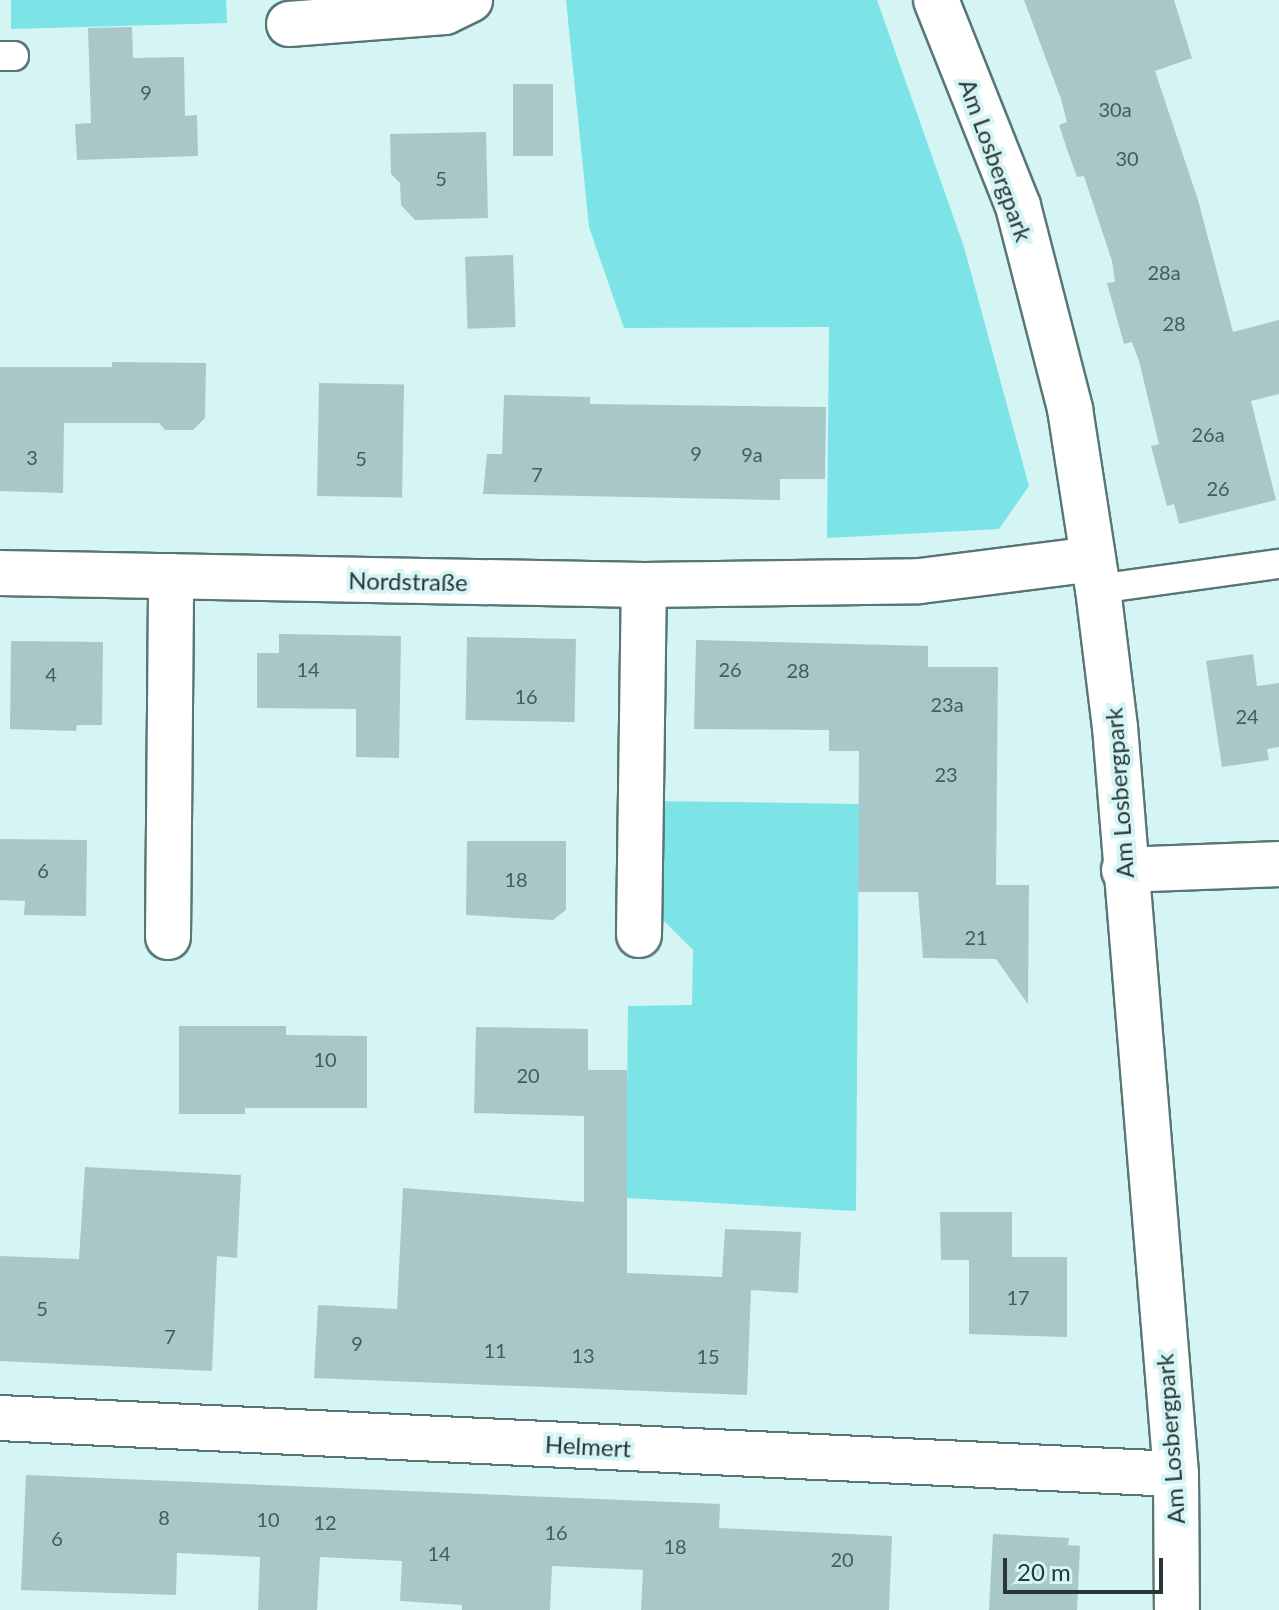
<!DOCTYPE html>
<html>
<head>
<meta charset="utf-8">
<style>
  body { margin:0 }
  #map { position:relative; width:1279px; height:1610px; overflow:hidden; background:#d5f5f5; font-family:Lato,sans-serif }
  div>[style] { position:absolute }
  .green>* { inset:0; background:#7ce3e6 }
  .building>* { inset:0; background:#a8c7c8; transform-origin:0 0 }
  .roads { filter:drop-shadow(2px 0 #597677) drop-shadow(-2px 0 #597677) drop-shadow(0 2px #597677) drop-shadow(0 -2px #597677) }
  .lane>* { height:28px; margin:-14px; padding:0 14px; transform-origin:14px; border-radius:14px; background:#fff }
  .street>* { height:44px; margin:-22px; padding:0 22px; transform-origin:22px; border-radius:22px; background:#fff }
  span { translate:-50% -50%; white-space:nowrap; text-align:center; line-height:1.15; -webkit-text-stroke:8px #d5f5f5; paint-order:stroke }
  .number-label { font-size:20px; color:#495a5a }
  .number-label span { -webkit-text-stroke-width:0 }
  .street-label { font-size:24px; color:#293636 }
  .scale { position:absolute; left:1003px; top:1558px; width:160px; height:36px; box-sizing:border-box; border:4px solid #293636; border-top:0; padding-left:10px; font-size:24px; line-height:28px; white-space:nowrap; color:#293636; -webkit-text-stroke:6px #d5f5f5; paint-order:stroke }
</style>
</head>
<body>
<div id="map">
  <div class="green">
    <div style="clip-path:polygon(11px 0,226px 0,227px 23px,11px 29px)"></div>
    <div style="clip-path:polygon(566px 0,877px 0,964px 247px,1029px 486px,999px 529px,827px 538px,829px 327px,624px 328px,589px 227px)"></div>
    <div style="clip-path:polygon(654px 801px,859px 804px,856px 1211px,626px 1198px,628px 1006px,692px 1005px,693px 950px,653px 910px)"></div>
  </div>
  <div class="building">
    <div style="clip-path:polygon(1024px 0,1174px 0,1192px 58px,1155px 71px,1198px 200px,1233px 332px,1279px 320px,1279px 394px,1251px 401px,1276px 500px,1179px 524px,1174px 504px,1167px 506px,1151px 446px,1159px 444px,1139px 361px,1132px 342px,1124px 344px,1107px 283px,1115px 282px,1112px 261px,1084px 176px,1077px 177px,1068px 152px,1059px 125px,1067px 122px,1061px 99px)"></div>
    <div style="clip-path:polygon(132px 27px,133px 58px,184px 57px,185px 116px,197px 115px,198px 156px,77px 160px,75px 124px,91px 123px,88px 28px)"></div>
    <div style="left:513px;top:84px;width:40px;height:72px"></div>
    <div style="clip-path:polygon(486px 132px,488px 218px,415px 220px,401px 205px,400px 183px,391px 174px,390px 134px)"></div>
    <div style="left:513px;top:255px;width:72px;height:48px;rotate:88deg"></div>
    <div style="clip-path:polygon(112px 362px,206px 363px,205px 418px,193px 430px,165px 430px,159px 423px,64px 423px,63px 493px,0 491px,0 367px,112px 367px)"></div>
    <div style="left:319px;top:383px;width:85px;height:113px;rotate:1deg"></div>
    <div style="clip-path:polygon(504px 395px,590px 397px,590px 404px,826px 407px,825px 479px,780px 479px,780px 500px,483px 494px,487px 454px,502px 454px)"></div>
    <div style="clip-path:polygon(279px 634px,401px 636px,399px 758px,356px 757px,356px 709px,257px 708px,257px 653px,279px 653px)"></div>
    <div style="left:467px;top:637px;width:109px;height:83px;rotate:1deg"></div>
    <div style="clip-path:polygon(696px 640px,928px 646px,928px 667px,998px 667px,996px 885px,1029px 885px,1028px 1004px,996px 959px,923px 958px,918px 892px,858px 892px,859px 751px,829px 751px,829px 730px,694px 729px)"></div>
    <div style="clip-path:polygon(11px 641px,103px 642px,102px 725px,77px 725px,76px 731px,10px 729px)"></div>
    <div style="clip-path:polygon(1253px 654px,1257px 686px,1279px 683px,1279px 747px,1267px 749px,1269px 760px,1222px 767px,1206px 661px)"></div>
    <div style="clip-path:polygon(0 839px,87px 840px,86px 916px,24px 915px,25px 901px,0 900px)"></div>
    <div style="clip-path:polygon(467px 841px,566px 841px,566px 910px,553px 920px,466px 915px)"></div>
    <div style="clip-path:polygon(179px 1026px,286px 1026px,286px 1035px,367px 1036px,367px 1108px,245px 1108px,245px 1114px,179px 1114px)"></div>
    <div style="clip-path:polygon(476px 1027px,588px 1029px,588px 1070px,627px 1070px,627px 1273px,722px 1277px,725px 1229px,801px 1232px,798px 1293px,751px 1290px,747px 1395px,314px 1378px,318px 1305px,397px 1309px,403px 1188px,584px 1202px,584px 1116px,474px 1113px)"></div>
    <div style="clip-path:polygon(85px 1167px,241px 1175px,237px 1258px,217px 1256px,212px 1371px,0 1361px,0 1256px,79px 1259px)"></div>
    <div style="clip-path:polygon(940px 1212px,1012px 1212px,1012px 1257px,1067px 1257px,1067px 1337px,969px 1334px,969px 1260px,941px 1260px)"></div>
    <div style="clip-path:polygon(26px 1475px,720px 1504px,719px 1528px,892px 1536px,889px 1610px,641px 1610px,643px 1570px,552px 1566px,550px 1610px,462px 1610px,462px 1605px,400px 1601px,402px 1561px,320px 1557px,317px 1610px,258px 1610px,260px 1557px,177px 1553px,176px 1595px,21px 1590px)"></div>
    <div style="clip-path:polygon(993px 1534px,1069px 1538px,1068px 1545px,1080px 1546px,1077px 1610px,989px 1610px)"></div>
  </div>
  <div class="roads">
    <div class="lane">
      <div style="left:0;top:56px;width:14px"></div>
      <div style="left:1098px;top:589px;width:183px;rotate:-7.9deg"></div>
    </div>
    <div class="street">
      <div style="left:936px;top:0;width:222px;rotate:68.3deg"></div>
      <div style="left:1018px;top:206px;width:210px;rotate:75.6deg"></div>
      <div style="left:1070px;top:409px;width:182px;rotate:81.2deg"></div>
      <div style="left:1098px;top:589px;width:139px;rotate:83deg"></div>
      <div style="left:1115px;top:727px;width:749px;rotate:85.33deg"></div>
      <div style="left:1176px;top:1474px;width:136px;rotate:89.6deg"></div>
      <div style="left:289px;top:24px;width:156px;rotate:-4.4deg"></div>
      <div style="left:445px;top:12px;width:28px;rotate:-26deg"></div>
      <div style="left:0;top:573px;width:644px;rotate:1.07deg"></div>
      <div style="left:644px;top:585px;width:276px;rotate:-0.8deg"></div>
      <div style="left:920px;top:581px;width:174px;rotate:-7.2deg"></div>
      <div style="left:1124px;top:870px;width:155px;rotate:-2.2deg"></div>
      <div style="left:639px;top:935px;width:350px;rotate:-89.2deg"></div>
      <div style="left:168px;top:937px;width:361px;rotate:-89.5deg"></div>
      <div style="left:0;top:1418px;width:1177px;rotate:2.73deg"></div>
    </div>
  </div>
  <div class="number-label">
    <span style="left:146px;top:92px">9</span>
    <span style="left:1115px;top:109px">30a</span>
    <span style="left:1127px;top:158px">30</span>
    <span style="left:441px;top:178px">5</span>
    <span style="left:1164px;top:272px">28a</span>
    <span style="left:1174px;top:323px">28</span>
    <span style="left:1208px;top:434px">26a</span>
    <span style="left:696px;top:453px">9</span>
    <span style="left:752px;top:454px">9a</span>
    <span style="left:32px;top:457px">3</span>
    <span style="left:361px;top:458px">5</span>
    <span style="left:537px;top:474px">7</span>
    <span style="left:1218px;top:488px">26</span>
    <span style="left:308px;top:669px">14</span>
    <span style="left:730px;top:669px">26</span>
    <span style="left:798px;top:670px">28</span>
    <span style="left:51px;top:674px">4</span>
    <span style="left:526px;top:696px">16</span>
    <span style="left:947px;top:704px">23a</span>
    <span style="left:1247px;top:716px">24</span>
    <span style="left:946px;top:774px">23</span>
    <span style="left:43px;top:870px">6</span>
    <span style="left:516px;top:879px">18</span>
    <span style="left:976px;top:937px">21</span>
    <span style="left:325px;top:1059px">10</span>
    <span style="left:528px;top:1075px">20</span>
    <span style="left:1018px;top:1297px">17</span>
    <span style="left:42px;top:1308px">5</span>
    <span style="left:170px;top:1336px">7</span>
    <span style="left:357px;top:1343px">9</span>
    <span style="left:495px;top:1350px">11</span>
    <span style="left:583px;top:1355px">13</span>
    <span style="left:708px;top:1356px">15</span>
    <span style="left:164px;top:1517px">8</span>
    <span style="left:268px;top:1519px">10</span>
    <span style="left:325px;top:1522px">12</span>
    <span style="left:556px;top:1532px">16</span>
    <span style="left:57px;top:1538px">6</span>
    <span style="left:675px;top:1546px">18</span>
    <span style="left:439px;top:1553px">14</span>
    <span style="left:842px;top:1559px">20</span>
  </div>
  <div class="street-label">
    <span style="left:996px;top:160px;rotate:70deg">Am Losbergpark</span>
    <span style="left:408px;top:581px;rotate:1deg">Nordstraße</span>
    <span style="left:1119px;top:793px;rotate:-94deg">Am Losbergpark</span>
    <span style="left:1170px;top:1439px;rotate:-94deg">Am Losbergpark</span>
    <span style="left:588px;top:1446px;rotate:3deg">Helmert</span>
  </div>
  <div class="scale">20 m</div>
</div>
</body>
</html>
